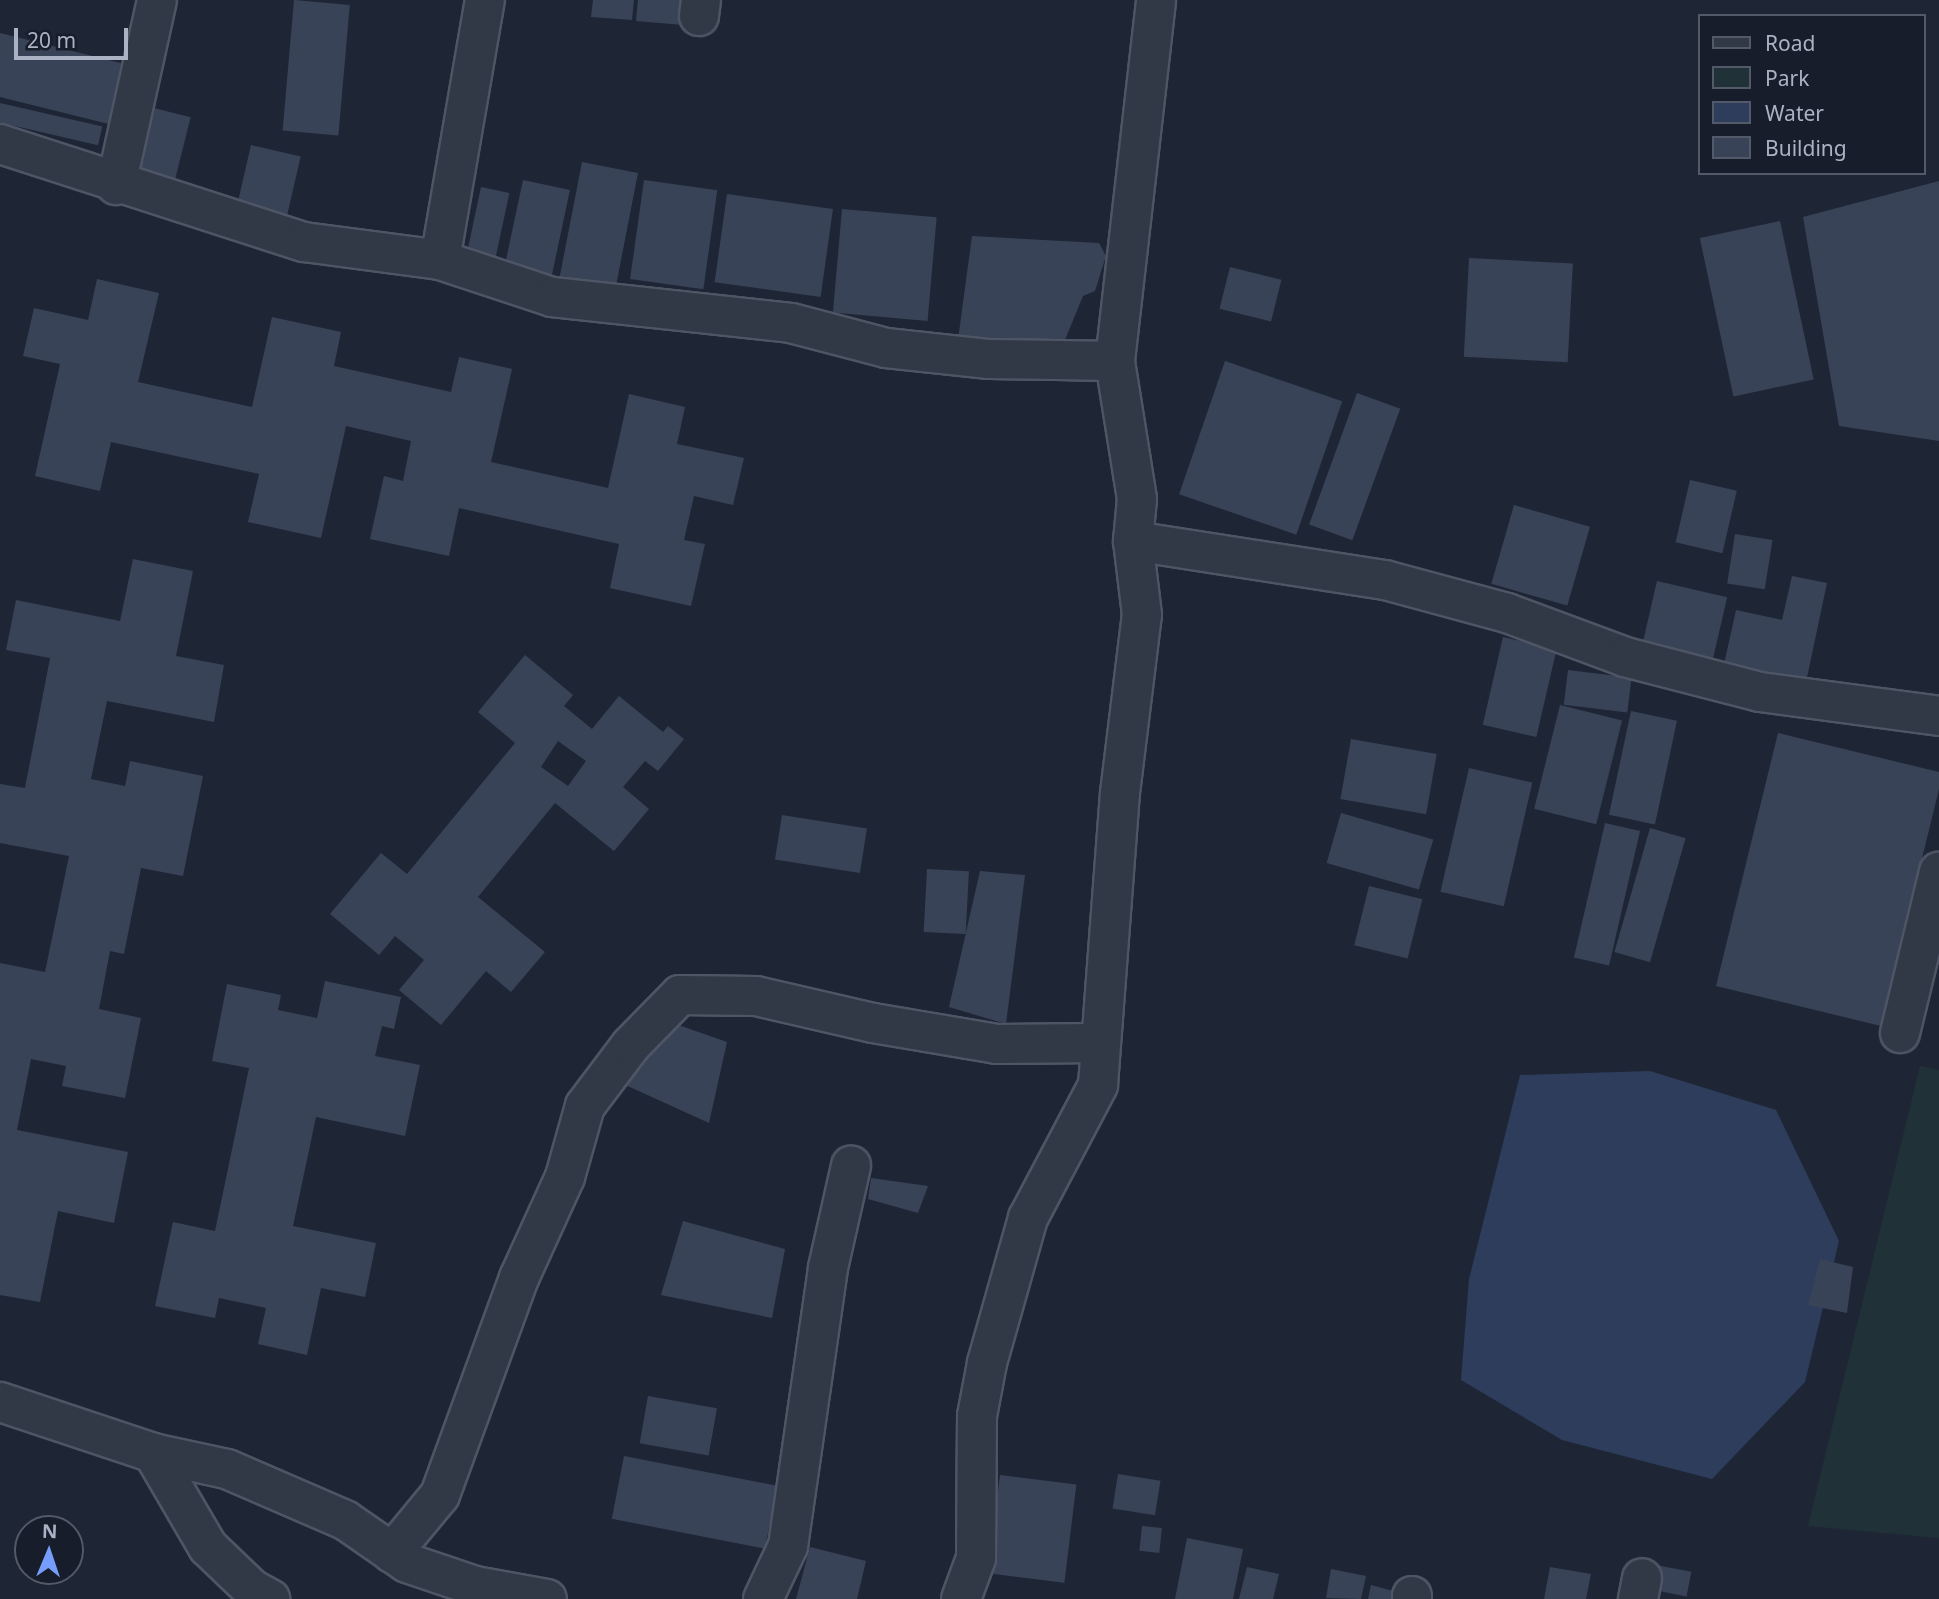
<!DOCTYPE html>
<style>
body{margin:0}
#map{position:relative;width:1939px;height:1599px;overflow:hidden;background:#1e2636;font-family:"Noto Sans",sans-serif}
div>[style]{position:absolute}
.green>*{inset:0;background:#203237}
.water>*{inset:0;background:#2e3d5c}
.building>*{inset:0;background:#394357;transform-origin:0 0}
.roads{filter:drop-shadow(2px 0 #4e5565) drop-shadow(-2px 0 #4e5565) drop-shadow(0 2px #4e5565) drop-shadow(0 -2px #4e5565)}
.minor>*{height:38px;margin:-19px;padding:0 19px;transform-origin:19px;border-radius:19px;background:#313846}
span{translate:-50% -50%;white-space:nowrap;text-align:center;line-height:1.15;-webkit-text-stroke:5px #171d2a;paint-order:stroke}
.legend{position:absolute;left:1698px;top:14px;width:228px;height:161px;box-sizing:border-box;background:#171d2a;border:2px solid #525968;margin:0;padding:9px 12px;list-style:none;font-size:21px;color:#aab2c4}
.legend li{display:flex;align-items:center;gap:14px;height:35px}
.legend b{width:35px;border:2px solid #525968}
.north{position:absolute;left:14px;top:1515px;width:70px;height:70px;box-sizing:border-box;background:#171d2a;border:2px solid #525968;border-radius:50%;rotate:2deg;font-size:19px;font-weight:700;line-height:28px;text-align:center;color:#aab2c4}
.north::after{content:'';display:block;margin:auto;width:24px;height:32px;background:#779dfc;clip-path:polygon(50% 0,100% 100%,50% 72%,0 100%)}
.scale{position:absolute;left:14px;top:28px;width:114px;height:32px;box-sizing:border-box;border:4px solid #aab2c4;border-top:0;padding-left:9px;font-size:21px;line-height:24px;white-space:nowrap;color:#aab2c4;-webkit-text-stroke:5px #171d2a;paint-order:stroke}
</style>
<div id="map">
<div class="green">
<i style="clip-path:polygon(1920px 1066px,1939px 1070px,1939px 1538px,1808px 1526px)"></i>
</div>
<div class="water">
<i style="clip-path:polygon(1650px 1071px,1776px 1110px,1839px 1241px,1805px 1382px,1712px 1479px,1562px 1440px,1461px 1380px,1469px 1279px,1520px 1075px)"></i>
</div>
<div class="building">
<i style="left:294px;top:0;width:56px;height:131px;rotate:5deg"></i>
<i style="clip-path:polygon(593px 0,634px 0,632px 20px,591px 17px)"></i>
<i style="clip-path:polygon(638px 0,686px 0,683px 25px,636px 21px)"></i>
<i style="left:0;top:33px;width:143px;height:62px;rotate:14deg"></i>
<i style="left:0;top:103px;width:105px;height:19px;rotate:13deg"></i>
<i style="left:146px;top:106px;width:46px;height:77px;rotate:14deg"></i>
<i style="left:251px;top:145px;width:51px;height:73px;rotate:13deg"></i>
<i style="left:582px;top:162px;width:57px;height:124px;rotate:11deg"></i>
<i style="left:523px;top:180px;width:48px;height:98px;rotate:12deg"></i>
<i style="left:644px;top:180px;width:74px;height:100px;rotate:8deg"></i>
<i style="clip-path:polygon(1939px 181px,1939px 441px,1839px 426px,1803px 217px)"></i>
<i style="left:481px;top:187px;width:29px;height:76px;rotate:12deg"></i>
<i style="left:727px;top:194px;width:107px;height:89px;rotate:8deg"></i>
<i style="left:842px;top:209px;width:95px;height:104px;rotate:5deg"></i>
<i style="left:1780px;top:221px;width:162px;height:82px;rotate:78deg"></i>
<i style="clip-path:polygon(972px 236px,1099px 243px,1106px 256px,1095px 291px,1083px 296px,1060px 352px,958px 340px)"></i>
<i style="left:1469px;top:258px;width:104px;height:99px;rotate:3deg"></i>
<i style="left:1230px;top:267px;width:53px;height:43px;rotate:14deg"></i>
<i style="clip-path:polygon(97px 279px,159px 293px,138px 382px,252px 407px,272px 317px,341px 332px,334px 366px,451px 392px,459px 357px,512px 369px,491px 462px,608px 488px,629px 394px,685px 407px,677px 444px,744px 458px,733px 505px,694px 496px,684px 540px,705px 544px,691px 606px,610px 588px,619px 544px,459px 508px,449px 556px,370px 539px,384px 476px,403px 481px,411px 441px,346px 426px,321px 538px,248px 522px,259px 474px,111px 442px,100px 491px,35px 476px,60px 364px,23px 356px,34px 308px,88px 320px)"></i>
<i style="left:1225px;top:361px;width:124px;height:141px;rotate:19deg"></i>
<i style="left:1357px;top:393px;width:46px;height:140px;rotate:20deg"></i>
<i style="left:1690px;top:480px;width:48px;height:64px;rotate:13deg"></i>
<i style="left:1514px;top:505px;width:79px;height:82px;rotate:16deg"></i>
<i style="left:1735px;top:534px;width:38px;height:50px;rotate:9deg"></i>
<i style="clip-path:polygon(133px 559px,193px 571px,176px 656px,224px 665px,214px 722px,107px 701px,91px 779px,125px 786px,130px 761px,203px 776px,183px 876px,141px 868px,124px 954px,110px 951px,99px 1009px,141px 1018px,125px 1098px,62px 1086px,66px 1066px,31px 1059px,17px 1130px,128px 1152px,114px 1223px,58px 1211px,40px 1302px,0 1295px,0 963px,45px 972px,69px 856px,0 843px,0 784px,25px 788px,50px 658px,6px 650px,16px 600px,120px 621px)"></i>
<i style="clip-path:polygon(1792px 576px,1827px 583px,1805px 687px,1723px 669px,1736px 610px,1782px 620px)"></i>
<i style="left:1657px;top:581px;width:72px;height:69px;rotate:13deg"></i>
<i style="left:1503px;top:637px;width:55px;height:90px;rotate:13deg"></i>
<i style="clip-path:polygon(evenodd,525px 655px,573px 695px,564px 706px,592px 729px,619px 696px,663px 732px,668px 726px,684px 739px,658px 771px,645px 761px,623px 787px,649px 809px,614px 851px,555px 803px,478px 897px,545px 952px,511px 992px,486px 971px,441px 1025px,399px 990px,424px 960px,395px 936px,379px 955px,330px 914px,381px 853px,407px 874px,515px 743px,478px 712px,525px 655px,558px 741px,586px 761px,568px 786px,541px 767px,558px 741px)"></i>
<i style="left:1568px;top:670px;width:64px;height:35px;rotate:7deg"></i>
<i style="left:1560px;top:705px;width:64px;height:107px;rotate:14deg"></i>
<i style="left:1631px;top:711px;width:47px;height:106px;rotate:12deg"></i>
<i style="clip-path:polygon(1778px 733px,1939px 772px,1939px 789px,1881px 1026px,1716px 986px)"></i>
<i style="left:1351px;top:739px;width:87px;height:61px;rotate:10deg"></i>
<i style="left:1469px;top:768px;width:65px;height:127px;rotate:13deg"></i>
<i style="left:1341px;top:813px;width:96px;height:52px;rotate:16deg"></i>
<i style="left:782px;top:815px;width:86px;height:45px;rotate:9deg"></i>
<i style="left:1605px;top:823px;width:36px;height:138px;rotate:13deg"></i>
<i style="left:1650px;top:828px;width:37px;height:129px;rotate:16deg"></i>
<i style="left:927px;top:869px;width:42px;height:63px;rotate:3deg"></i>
<i style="clip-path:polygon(980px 871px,1025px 875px,1006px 1024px,949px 1007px)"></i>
<i style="left:1369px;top:886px;width:55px;height:61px;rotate:14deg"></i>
<i style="clip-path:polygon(325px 981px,401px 997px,394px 1029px,382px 1026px,375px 1056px,420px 1065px,405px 1136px,316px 1117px,293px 1226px,376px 1243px,365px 1297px,321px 1288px,307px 1355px,258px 1344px,266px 1308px,219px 1298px,215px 1318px,155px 1306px,173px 1222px,215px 1231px,249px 1068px,212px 1061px,227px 984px,281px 995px,278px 1010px,317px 1018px)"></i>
<i style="clip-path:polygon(670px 1022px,727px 1042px,709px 1123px,621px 1083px)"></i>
<i style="clip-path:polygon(871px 1178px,928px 1186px,918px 1213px,868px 1199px)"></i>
<i style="clip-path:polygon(683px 1221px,785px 1249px,772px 1318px,661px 1295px)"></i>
<i style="clip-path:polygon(1820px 1259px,1853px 1267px,1847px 1313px,1808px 1305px)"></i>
<i style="left:648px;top:1396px;width:70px;height:48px;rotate:10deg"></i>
<i style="left:624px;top:1456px;width:156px;height:64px;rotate:11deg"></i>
<i style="left:1118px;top:1474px;width:43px;height:35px;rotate:9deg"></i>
<i style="left:1000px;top:1475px;width:77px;height:99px;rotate:7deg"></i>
<i style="left:1142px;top:1526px;width:20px;height:25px;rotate:6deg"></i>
<i style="clip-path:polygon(1187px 1538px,1243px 1549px,1233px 1599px,1175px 1599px)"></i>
<i style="clip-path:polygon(810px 1547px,866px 1561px,857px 1599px,796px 1599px)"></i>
<i style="left:1656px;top:1565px;width:36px;height:25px;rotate:11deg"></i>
<i style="clip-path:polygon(1247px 1567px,1279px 1574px,1273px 1599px,1239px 1599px)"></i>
<i style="clip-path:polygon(1550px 1567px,1591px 1574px,1586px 1599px,1544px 1599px)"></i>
<i style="clip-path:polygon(1331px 1569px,1366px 1576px,1361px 1599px,1326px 1598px)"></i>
<i style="clip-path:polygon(1371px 1585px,1412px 1596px,1411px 1599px,1368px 1599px)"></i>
</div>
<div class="roads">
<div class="minor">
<i style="left:699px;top:16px;width:16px;rotate:-83deg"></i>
<i style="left:0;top:144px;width:319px;rotate:17.9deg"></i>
<i style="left:304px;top:242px;width:137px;rotate:7.5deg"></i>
<i style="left:440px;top:260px;width:118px;rotate:18.3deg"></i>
<i style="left:552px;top:297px;width:240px;rotate:6.2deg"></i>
<i style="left:791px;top:323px;width:98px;rotate:14.7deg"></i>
<i style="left:886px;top:348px;width:104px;rotate:6.1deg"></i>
<i style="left:989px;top:359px;width:126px;rotate:0.9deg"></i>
<i style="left:1115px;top:361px;width:363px;rotate:-83.5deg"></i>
<i style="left:116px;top:185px;width:189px;rotate:-77.5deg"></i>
<i style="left:440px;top:260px;width:264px;rotate:-80.2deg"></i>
<i style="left:1133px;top:541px;width:255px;rotate:8.8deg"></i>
<i style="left:1385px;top:580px;width:126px;rotate:15.1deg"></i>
<i style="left:1507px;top:613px;width:126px;rotate:20.4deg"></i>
<i style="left:1625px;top:657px;width:139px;rotate:14.5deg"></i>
<i style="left:1760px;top:692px;width:181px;rotate:7.6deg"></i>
<i style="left:1900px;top:1033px;width:166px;rotate:-76.4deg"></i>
<i style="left:0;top:1402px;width:161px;rotate:18.4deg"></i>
<i style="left:153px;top:1453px;width:109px;rotate:59.7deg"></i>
<i style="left:208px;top:1547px;width:61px;rotate:43.7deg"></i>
<i style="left:252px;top:1589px;width:21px;rotate:29deg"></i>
<i style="left:153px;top:1453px;width:76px;rotate:12.2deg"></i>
<i style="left:227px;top:1469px;width:129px;rotate:23.4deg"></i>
<i style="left:345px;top:1520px;width:75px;rotate:34.7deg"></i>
<i style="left:407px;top:1563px;width:72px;rotate:18.7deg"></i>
<i style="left:475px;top:1586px;width:73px;rotate:10.2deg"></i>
<i style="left:392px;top:1553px;width:75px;rotate:-50.4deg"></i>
<i style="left:440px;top:1495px;width:231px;rotate:-70deg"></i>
<i style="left:519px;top:1278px;width:111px;rotate:-65.5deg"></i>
<i style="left:565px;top:1177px;width:74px;rotate:-74.3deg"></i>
<i style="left:585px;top:1106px;width:76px;rotate:-53deg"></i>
<i style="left:631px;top:1045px;width:70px;rotate:-45.6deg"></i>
<i style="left:680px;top:995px;width:76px;rotate:0.8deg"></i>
<i style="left:756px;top:996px;width:120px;rotate:13deg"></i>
<i style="left:873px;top:1023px;width:126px;rotate:9.6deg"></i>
<i style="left:997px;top:1044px;width:102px;rotate:-0.6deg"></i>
<i style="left:763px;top:1599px;width:59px;rotate:-64.7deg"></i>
<i style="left:788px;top:1546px;width:281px;rotate:-81.8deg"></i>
<i style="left:828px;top:1268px;width:105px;rotate:-77.3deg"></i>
<i style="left:961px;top:1599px;width:44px;rotate:-69.9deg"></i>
<i style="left:976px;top:1558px;width:142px;rotate:-89.6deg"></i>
<i style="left:977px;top:1416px;width:54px;rotate:-79.3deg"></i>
<i style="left:987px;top:1363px;width:151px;rotate:-74.2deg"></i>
<i style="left:1028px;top:1218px;width:150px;rotate:-62.2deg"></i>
<i style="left:1098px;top:1085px;width:293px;rotate:-85.7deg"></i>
<i style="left:1120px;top:793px;width:179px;rotate:-83deg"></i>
<i style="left:1142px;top:615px;width:75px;rotate:-96.9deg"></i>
<i style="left:1133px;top:541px;width:42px;rotate:-84.6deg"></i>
<i style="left:1137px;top:499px;width:140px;rotate:-99.1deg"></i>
<i style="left:1412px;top:1599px;width:3px;rotate:-90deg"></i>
<i style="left:1638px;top:1599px;width:21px;rotate:-79deg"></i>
</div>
</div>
<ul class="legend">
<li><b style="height:9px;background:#313846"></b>Road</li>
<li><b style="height:19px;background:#203237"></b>Park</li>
<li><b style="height:19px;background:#2e3d5c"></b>Water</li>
<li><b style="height:19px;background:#394357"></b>Building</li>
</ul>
<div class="north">N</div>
<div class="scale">20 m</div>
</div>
